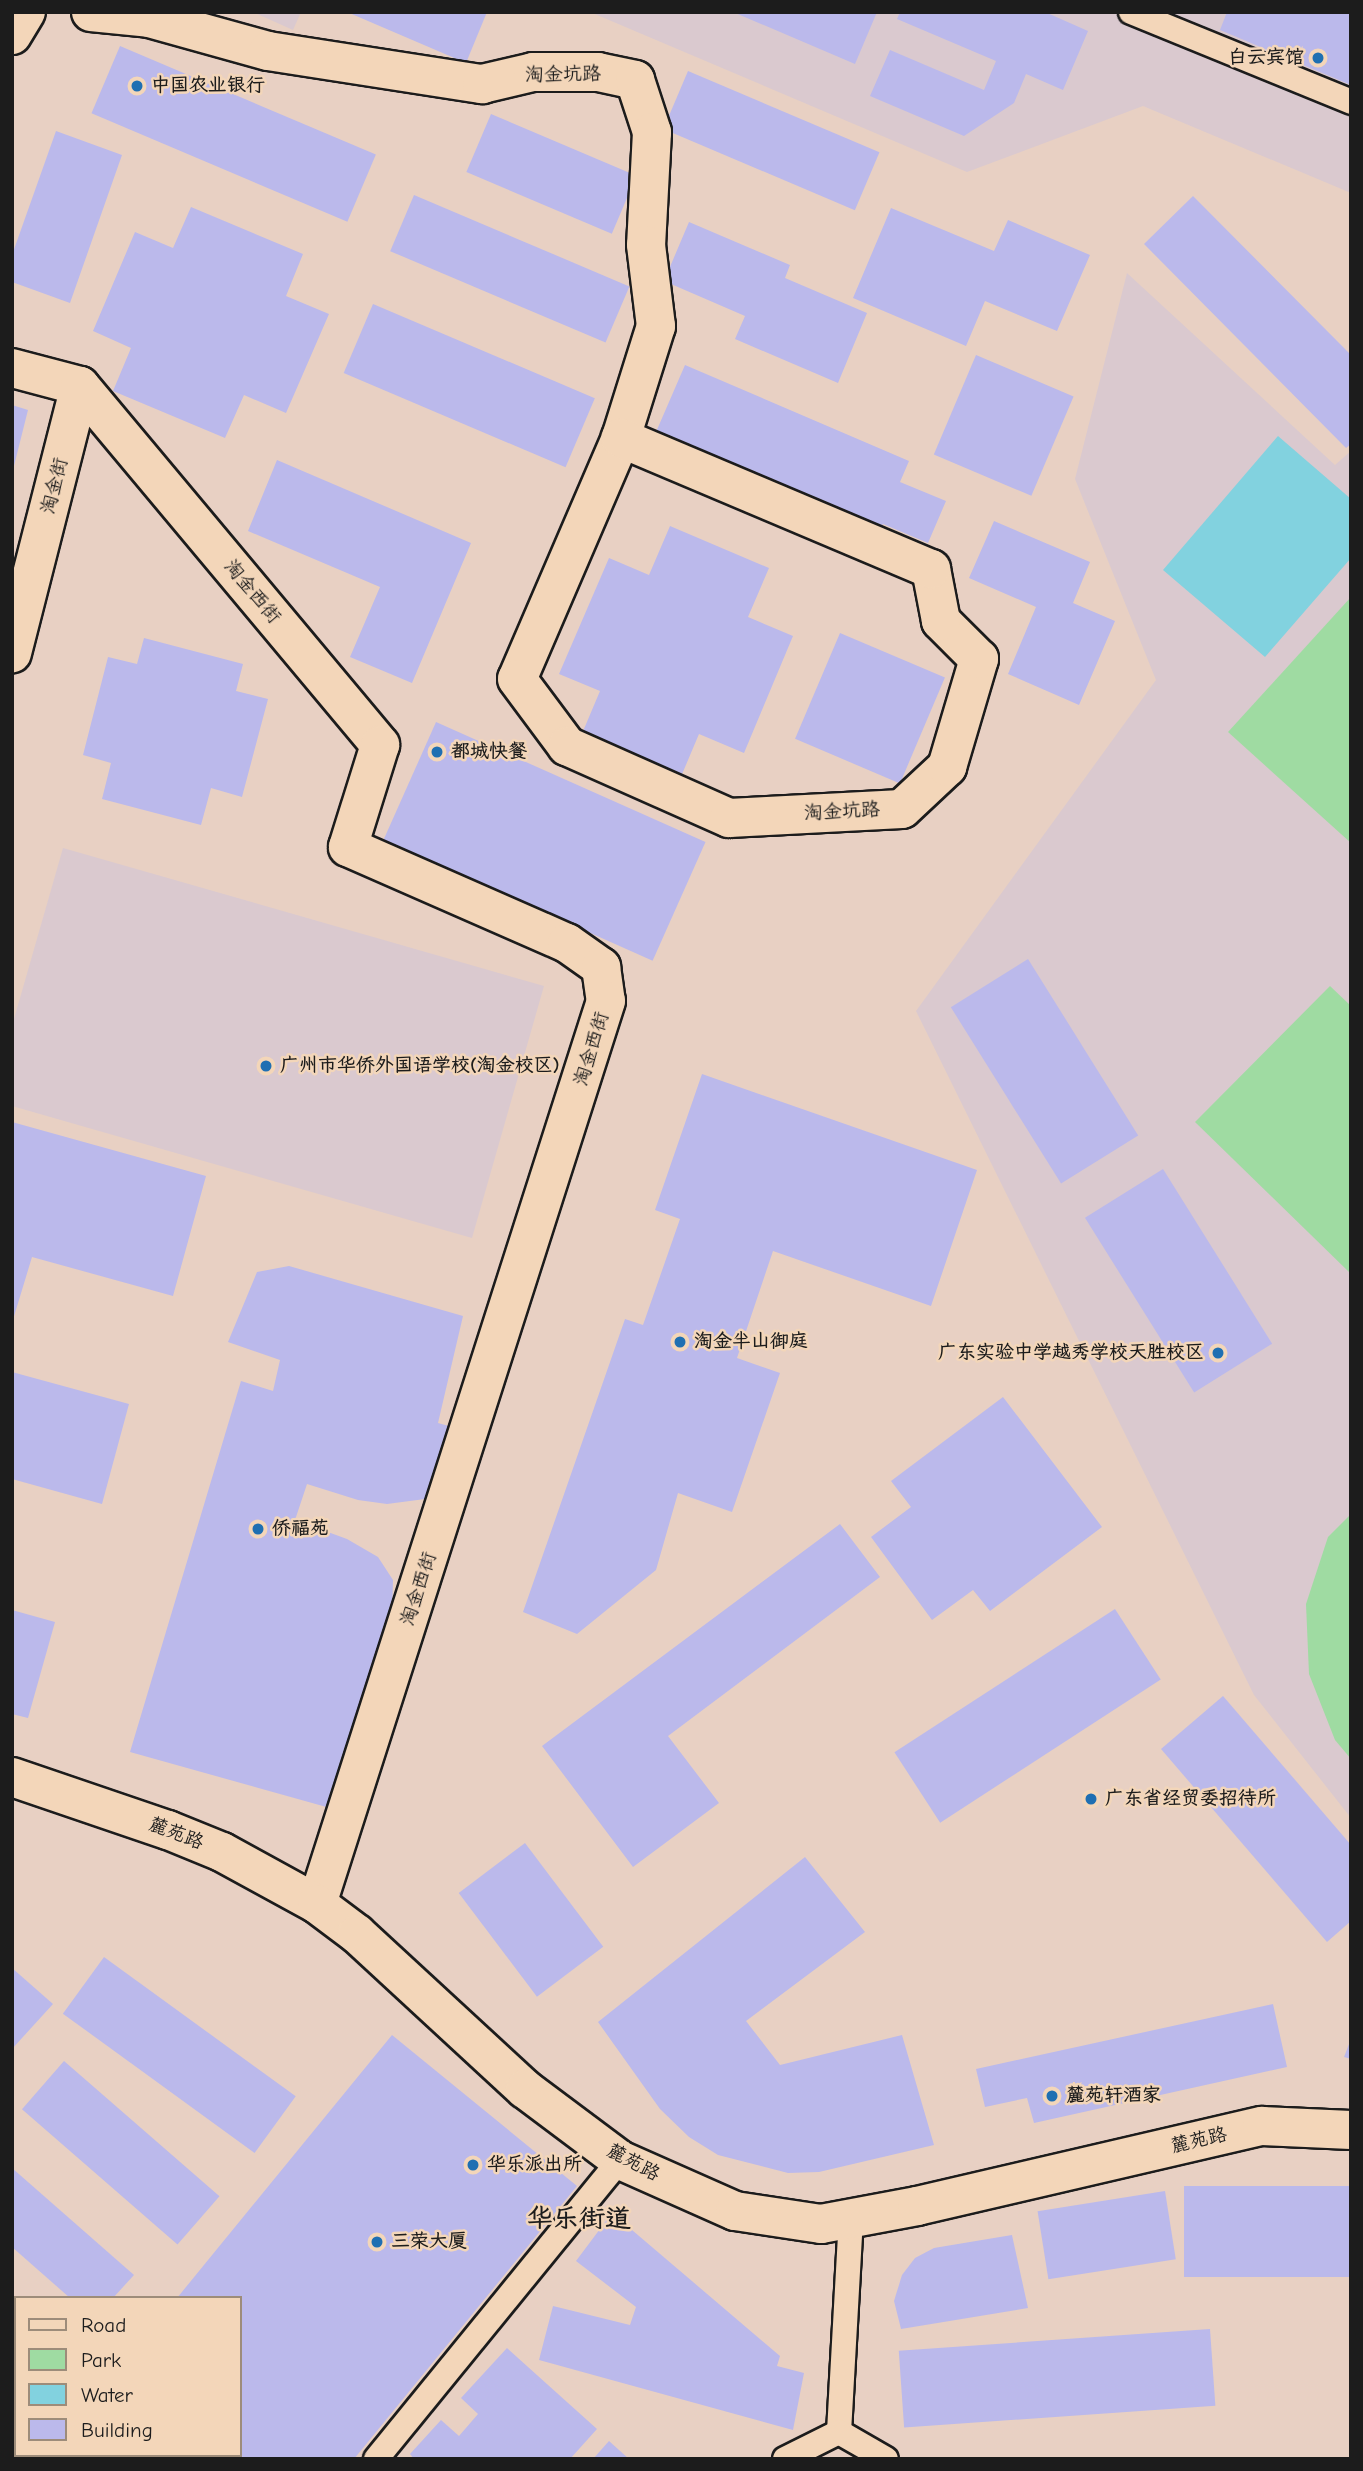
<!DOCTYPE html>
<meta charset="utf-8">
<style>
body{margin:0}
#map{position:relative;width:1363px;height:2471px;overflow:hidden;background:#e8d0c3;font-family:"Comic Neue","LXGW WenKai TC",sans-serif}
div>[style]{position:absolute}
.built>*{inset:0;background:#dac9cf}
.green>*{inset:0;background:#9fdba2}
.water>*{inset:0;background:#82d2df}
.building>*{inset:0;background:#bbb9eb;transform-origin:0 0}
.roads{filter:drop-shadow(2px 0 #1c1c1c) drop-shadow(-2px 0 #1c1c1c) drop-shadow(0 2px #1c1c1c) drop-shadow(0 -2px #1c1c1c)}
.service>*{height:24px;margin:-12px;padding:0 12px;transform-origin:12px;border-radius:12px;background:#f3d6b9}
.minor>*{height:38px;margin:-19px;padding:0 19px;transform-origin:19px;border-radius:19px;background:#f3d6b9}
.tertiary>*{height:38px;margin:-19px;padding:0 19px;transform-origin:19px;border-radius:19px;background:#f3d6b9}
.dots>*{width:19px;height:19px;translate:-50% -50%;box-sizing:border-box;border:4px solid #f3d6b9;border-radius:50%}
span{translate:-50% -50%;white-space:nowrap;text-align:center;line-height:1.15;-webkit-text-stroke:5px #f3d6b9;paint-order:stroke}
.poi-label{font-size:19px;color:#1c1c1c;font-weight:700}
.right{translate:-100% -50%;text-align:right}
.left{translate:0 -50%;text-align:left}
.street-label{font-size:19px;color:#1c1c1c}
.district-label{font-size:26px;color:#1c1c1c;font-weight:700}
.frame{position:absolute;inset:0;border:14px solid #1c1c1c;pointer-events:none}
.legend{position:absolute;left:14px;top:2296px;width:228px;height:161px;box-sizing:border-box;background:#f3d6b9;border:2px solid #9d8c7a;margin:0;padding:9px 12px;list-style:none;font-size:21px;color:#1c1c1c}
.legend li{display:flex;align-items:center;gap:14px;height:35px}
.legend b{width:35px;border:2px solid #9d8c7a}
</style>
<div id="map">
<div class="built">
<i style="clip-path:polygon(253px 12px,301px 12px,293px 30px)"></i>
<i style="clip-path:polygon(590px 12px,1351px 12px,1351px 193px,1143px 106px,967px 172px)"></i>
<i style="clip-path:polygon(1127px 273px,1335px 465px,1351px 451px,1351px 1818px,1254px 1695px,916px 1011px,1156px 680px,1075px 479px)"></i>
<i style="clip-path:polygon(63px 848px,544px 986px,472px 1238px,12px 1106px,12px 1026px)"></i>
</div>
<div class="green">
<i style="clip-path:polygon(1351px 597px,1351px 843px,1228px 732px)"></i>
<i style="clip-path:polygon(1330px 986px,1351px 1006px,1349px 1272px,1195px 1122px)"></i>
<i style="clip-path:polygon(1351px 1514px,1351px 1759px,1335px 1740px,1309px 1674px,1306px 1604px,1328px 1537px)"></i>
</div>
<div class="water">
<i style="clip-path:polygon(1278px 436px,1351px 499px,1351px 558px,1265px 657px,1163px 570px)"></i>
</div>
<div class="building">
<i style="clip-path:polygon(347px 12px,487px 12px,466px 63px)"></i>
<i style="clip-path:polygon(733px 12px,877px 12px,855px 64px)"></i>
<i style="clip-path:polygon(900px 12px,1045px 12px,1088px 31px,1063px 90px,1026px 74px,1014px 103px,964px 136px,870px 96px,890px 50px,984px 90px,996px 61px,897px 19px)"></i>
<i style="clip-path:polygon(1227px 12px,1351px 12px,1351px 85px,1220px 30px)"></i>
<i style="left:120px;top:46px;width:278px;height:73px;rotate:23deg"></i>
<i style="left:688px;top:71px;width:208px;height:63px;rotate:23deg"></i>
<i style="left:491px;top:114px;width:158px;height:63px;rotate:23deg"></i>
<i style="clip-path:polygon(56px 131px,122px 155px,70px 303px,12px 282px,12px 255px)"></i>
<i style="left:414px;top:195px;width:234px;height:61px;rotate:23deg"></i>
<i style="clip-path:polygon(1193px 196px,1351px 355px,1351px 444px,1346px 448px,1144px 244px)"></i>
<i style="clip-path:polygon(191px 207px,303px 254px,286px 296px,329px 314px,286px 413px,244px 395px,225px 438px,113px 391px,131px 348px,93px 331px,135px 232px,173px 248px)"></i>
<i style="clip-path:polygon(891px 208px,994px 251px,1008px 220px,1090px 255px,1057px 331px,985px 301px,966px 346px,853px 298px)"></i>
<i style="clip-path:polygon(689px 222px,790px 265px,785px 278px,867px 313px,838px 383px,735px 339px,745px 316px,664px 281px)"></i>
<i style="left:373px;top:304px;width:241px;height:75px;rotate:23deg"></i>
<i style="left:976px;top:355px;width:106px;height:108px;rotate:23deg"></i>
<i style="clip-path:polygon(685px 365px,909px 461px,900px 482px,946px 501px,928px 543px,883px 524px,881px 527px,656px 432px)"></i>
<i style="clip-path:polygon(12px 405px,28px 410px,13px 470px,12px 470px)"></i>
<i style="clip-path:polygon(277px 460px,471px 543px,412px 683px,350px 657px,380px 587px,248px 531px)"></i>
<i style="clip-path:polygon(994px 521px,1090px 562px,1073px 603px,1115px 621px,1079px 705px,1008px 674px,1036px 607px,969px 578px)"></i>
<i style="clip-path:polygon(670px 526px,769px 568px,748px 617px,793px 636px,744px 753px,699px 734px,680px 779px,581px 736px,600px 691px,559px 674px,609px 558px,649px 575px)"></i>
<i style="left:840px;top:633px;width:114px;height:115px;rotate:23deg"></i>
<i style="clip-path:polygon(144px 638px,243px 664px,236px 691px,268px 699px,242px 797px,211px 788px,201px 825px,102px 799px,111px 763px,83px 755px,108px 657px,137px 664px)"></i>
<i style="left:436px;top:722px;width:295px;height:130px;rotate:24deg"></i>
<i style="left:1028px;top:959px;width:208px;height:91px;rotate:58deg"></i>
<i style="clip-path:polygon(702px 1074px,977px 1170px,931px 1306px,773px 1251px,737px 1358px,780px 1373px,732px 1512px,678px 1493px,656px 1570px,577px 1634px,523px 1612px,625px 1319px,643px 1325px,680px 1219px,655px 1210px)"></i>
<i style="clip-path:polygon(12px 1122px,206px 1176px,173px 1296px,32px 1257px,12px 1323px)"></i>
<i style="left:1163px;top:1169px;width:206px;height:92px;rotate:58deg"></i>
<i style="clip-path:polygon(289px 1266px,463px 1316px,438px 1423px,456px 1428px,434px 1487px,425px 1499px,387px 1504px,358px 1500px,307px 1484px,295px 1520px,347px 1539px,378px 1557px,393px 1580px,392px 1615px,330px 1808px,130px 1752px,241px 1381px,273px 1391px,280px 1360px,228px 1342px,257px 1272px)"></i>
<i style="clip-path:polygon(12px 1372px,129px 1404px,102px 1504px,12px 1479px)"></i>
<i style="clip-path:polygon(1003px 1397px,1102px 1527px,990px 1611px,973px 1590px,932px 1620px,871px 1537px,911px 1507px,891px 1481px)"></i>
<i style="clip-path:polygon(840px 1524px,880px 1577px,668px 1736px,719px 1803px,633px 1867px,542px 1746px)"></i>
<i style="left:1115px;top:1609px;width:84px;height:263px;rotate:57deg"></i>
<i style="clip-path:polygon(12px 1610px,55px 1622px,28px 1718px,12px 1714px)"></i>
<i style="clip-path:polygon(1223px 1696px,1351px 1845px,1351px 1921px,1327px 1942px,1161px 1749px)"></i>
<i style="left:525px;top:1843px;width:130px;height:83px;rotate:53deg"></i>
<i style="clip-path:polygon(805px 1857px,865px 1932px,746px 2021px,780px 2065px,902px 2035px,934px 2145px,819px 2172px,788px 2173px,718px 2155px,689px 2137px,660px 2109px,598px 2022px)"></i>
<i style="left:104px;top:1957px;width:237px;height:70px;rotate:36deg"></i>
<i style="clip-path:polygon(12px 1968px,53px 2004px,12px 2049px)"></i>
<i style="clip-path:polygon(1273px 2004px,1287px 2067px,1034px 2123px,1027px 2098px,985px 2107px,976px 2069px)"></i>
<i style="clip-path:polygon(392px 2035px,577px 2186px,354px 2459px,234px 2459px,230px 2455px,240px 2455px,240px 2298px,177px 2298px)"></i>
<i style="clip-path:polygon(1351px 2039px,1351px 2059px,1344px 2057px)"></i>
<i style="left:64px;top:2061px;width:206px;height:64px;rotate:41deg"></i>
<i style="clip-path:polygon(12px 2168px,134px 2275px,113px 2298px,70px 2298px,12px 2247px)"></i>
<i style="left:1351px;top:2186px;width:91px;height:167px;rotate:90deg"></i>
<i style="left:1165px;top:2191px;width:69px;height:129px;rotate:81deg"></i>
<i style="clip-path:polygon(612px 2213px,780px 2356px,777px 2366px,804px 2373px,793px 2430px,539px 2360px,553px 2306px,630px 2325px,636px 2307px,576px 2261px)"></i>
<i style="clip-path:polygon(1012px 2235px,1028px 2308px,901px 2329px,894px 2301px,902px 2275px,915px 2258px,934px 2248px)"></i>
<i style="left:1210px;top:2329px;width:77px;height:312px;rotate:86deg"></i>
<i style="clip-path:polygon(507px 2348px,597px 2429px,570px 2459px,414px 2459px,410px 2454px,441px 2420px,459px 2436px,478px 2414px,461px 2398px)"></i>
<i style="clip-path:polygon(609px 2441px,629px 2459px,593px 2459px)"></i>
</div>
<div class="roads">
<div class="service">
<i style="left:1131px;top:12px;width:238px;rotate:22.2deg"></i>
<i style="left:839px;top:2432px;width:213px;rotate:-86.8deg"></i>
<i style="left:839px;top:2432px;width:54px;rotate:29.9deg"></i>
<i style="left:376px;top:2459px;width:386px;rotate:-50.8deg"></i>
<i style="left:785px;top:2459px;width:60px;rotate:-26.6deg"></i>
</div>
<div class="minor">
<i style="left:91px;top:12px;width:58px;rotate:5.9deg"></i>
<i style="left:149px;top:18px;width:123px;rotate:15.5deg"></i>
<i style="left:268px;top:51px;width:217px;rotate:8.8deg"></i>
<i style="left:482px;top:84px;width:52px;rotate:-13.2deg"></i>
<i style="left:533px;top:72px;width:65px"></i>
<i style="left:598px;top:72px;width:38px;rotate:12deg"></i>
<i style="left:635px;top:80px;width:55px;rotate:71.9deg"></i>
<i style="left:652px;top:132px;width:113px;rotate:93deg"></i>
<i style="left:646px;top:245px;width:82px;rotate:83deg"></i>
<i style="left:656px;top:326px;width:117px;rotate:107.4deg"></i>
<i style="left:621px;top:438px;width:262px;rotate:113.3deg"></i>
<i style="left:517px;top:679px;width:84px;rotate:53.3deg"></i>
<i style="left:567px;top:746px;width:177px;rotate:24deg"></i>
<i style="left:729px;top:818px;width:173px;rotate:-3deg"></i>
<i style="left:902px;top:809px;width:62px;rotate:-43deg"></i>
<i style="left:947px;top:767px;width:113px;rotate:-73.5deg"></i>
<i style="left:979px;top:659px;width:54px;rotate:-135deg"></i>
<i style="left:941px;top:621px;width:53px;rotate:-100.9deg"></i>
<i style="left:931px;top:569px;width:337px;rotate:-157.1deg"></i>
<i style="left:12px;top:368px;width:70px;rotate:14.8deg"></i>
<i style="left:80px;top:386px;width:276px;rotate:104.3deg"></i>
<i style="left:80px;top:386px;width:468px;rotate:50.1deg"></i>
<i style="left:380px;top:745px;width:107px;rotate:107.4deg"></i>
<i style="left:348px;top:847px;width:239px;rotate:23.7deg"></i>
<i style="left:567px;top:943px;width:42px;rotate:35.2deg"></i>
<i style="left:601px;top:967px;width:34px;rotate:82deg"></i>
<i style="left:606px;top:1001px;width:948px;rotate:107.75deg"></i>
<i style="left:12px;top:1777px;width:165px;rotate:18.8deg"></i>
<i style="left:168px;top:1830px;width:58px;rotate:22.2deg"></i>
<i style="left:222px;top:1852px;width:108px;rotate:28.7deg"></i>
<i style="left:317px;top:1904px;width:50px;rotate:36.9deg"></i>
<i style="left:357px;top:1934px;width:229px;rotate:42.7deg"></i>
<i style="left:525px;top:2089px;width:119px;rotate:36.8deg"></i>
<i style="left:620px;top:2160px;width:126px;rotate:23.9deg"></i>
<i style="left:735px;top:2211px;width:87px;rotate:8.6deg"></i>
<i style="left:821px;top:2224px;width:98px;rotate:-10.6deg"></i>
<i style="left:917px;top:2206px;width:354px;rotate:-13.1deg"></i>
<i style="left:1262px;top:2126px;width:89px;rotate:2.6deg"></i>
</div>
<div class="tertiary">
<i style="left:12px;top:35px;width:27px;rotate:-59deg"></i>
</div>
</div>
<div class="dots">
<i style="left:1318px;top:58px;background:#1f6fb2"></i>
<i style="left:137px;top:86px;background:#1f6fb2"></i>
<i style="left:437px;top:752px;background:#1f6fb2"></i>
<i style="left:266px;top:1066px;background:#1f6fb2"></i>
<i style="left:680px;top:1342px;background:#1f6fb2"></i>
<i style="left:1218px;top:1353px;background:#1f6fb2"></i>
<i style="left:258px;top:1529px;background:#1f6fb2"></i>
<i style="left:1091px;top:1799px;background:#1f6fb2"></i>
<i style="left:1052px;top:2096px;background:#1f6fb2"></i>
<i style="left:473px;top:2165px;background:#1f6fb2"></i>
<i style="left:377px;top:2242px;background:#1f6fb2"></i>
</div>
<div class="poi-label">
<span class="right" style="left:1304px;top:58px">白云宾馆</span>
<span class="left" style="left:151px;top:86px">中国农业银行</span>
<span class="left" style="left:451px;top:752px">都城快餐</span>
<span class="left" style="left:280px;top:1066px">广州市华侨外国语学校(淘金校区)</span>
<span class="left" style="left:694px;top:1342px">淘金半山御庭</span>
<span class="right" style="left:1204px;top:1353px">广东实验中学越秀学校天胜校区</span>
<span class="left" style="left:272px;top:1529px">侨福苑</span>
<span class="left" style="left:1105px;top:1799px">广东省经贸委招待所</span>
<span class="left" style="left:1066px;top:2096px">麓苑轩酒家</span>
<span class="left" style="left:487px;top:2165px">华乐派出所</span>
<span class="left" style="left:391px;top:2242px">三荣大厦</span>
</div>
<div class="street-label">
<span style="left:563px;top:75px;rotate:-1deg">淘金坑路</span>
<span style="left:55px;top:486px;rotate:-76deg">淘金街</span>
<span style="left:252px;top:592px;rotate:50deg">淘金西街</span>
<span style="left:842px;top:812px;rotate:-3deg">淘金坑路</span>
<span style="left:592px;top:1049px;rotate:-73deg">淘金西街</span>
<span style="left:419px;top:1589px;rotate:-72deg">淘金西街</span>
<span style="left:176px;top:1834px;rotate:21deg">麓苑路</span>
<span style="left:1199px;top:2141px;rotate:-13deg">麓苑路</span>
<span style="left:633px;top:2163px;rotate:28deg">麓苑路</span>
</div>
<div class="district-label">
<span style="left:579px;top:2220px">华乐街道</span>
</div>
<div class="frame"></div>
<ul class="legend">
<li><b style="height:9px;background:#f3d6b9"></b>Road</li>
<li><b style="height:19px;background:#9fdba2"></b>Park</li>
<li><b style="height:19px;background:#82d2df"></b>Water</li>
<li><b style="height:19px;background:#bbb9eb"></b>Building</li>
</ul>
</div>
